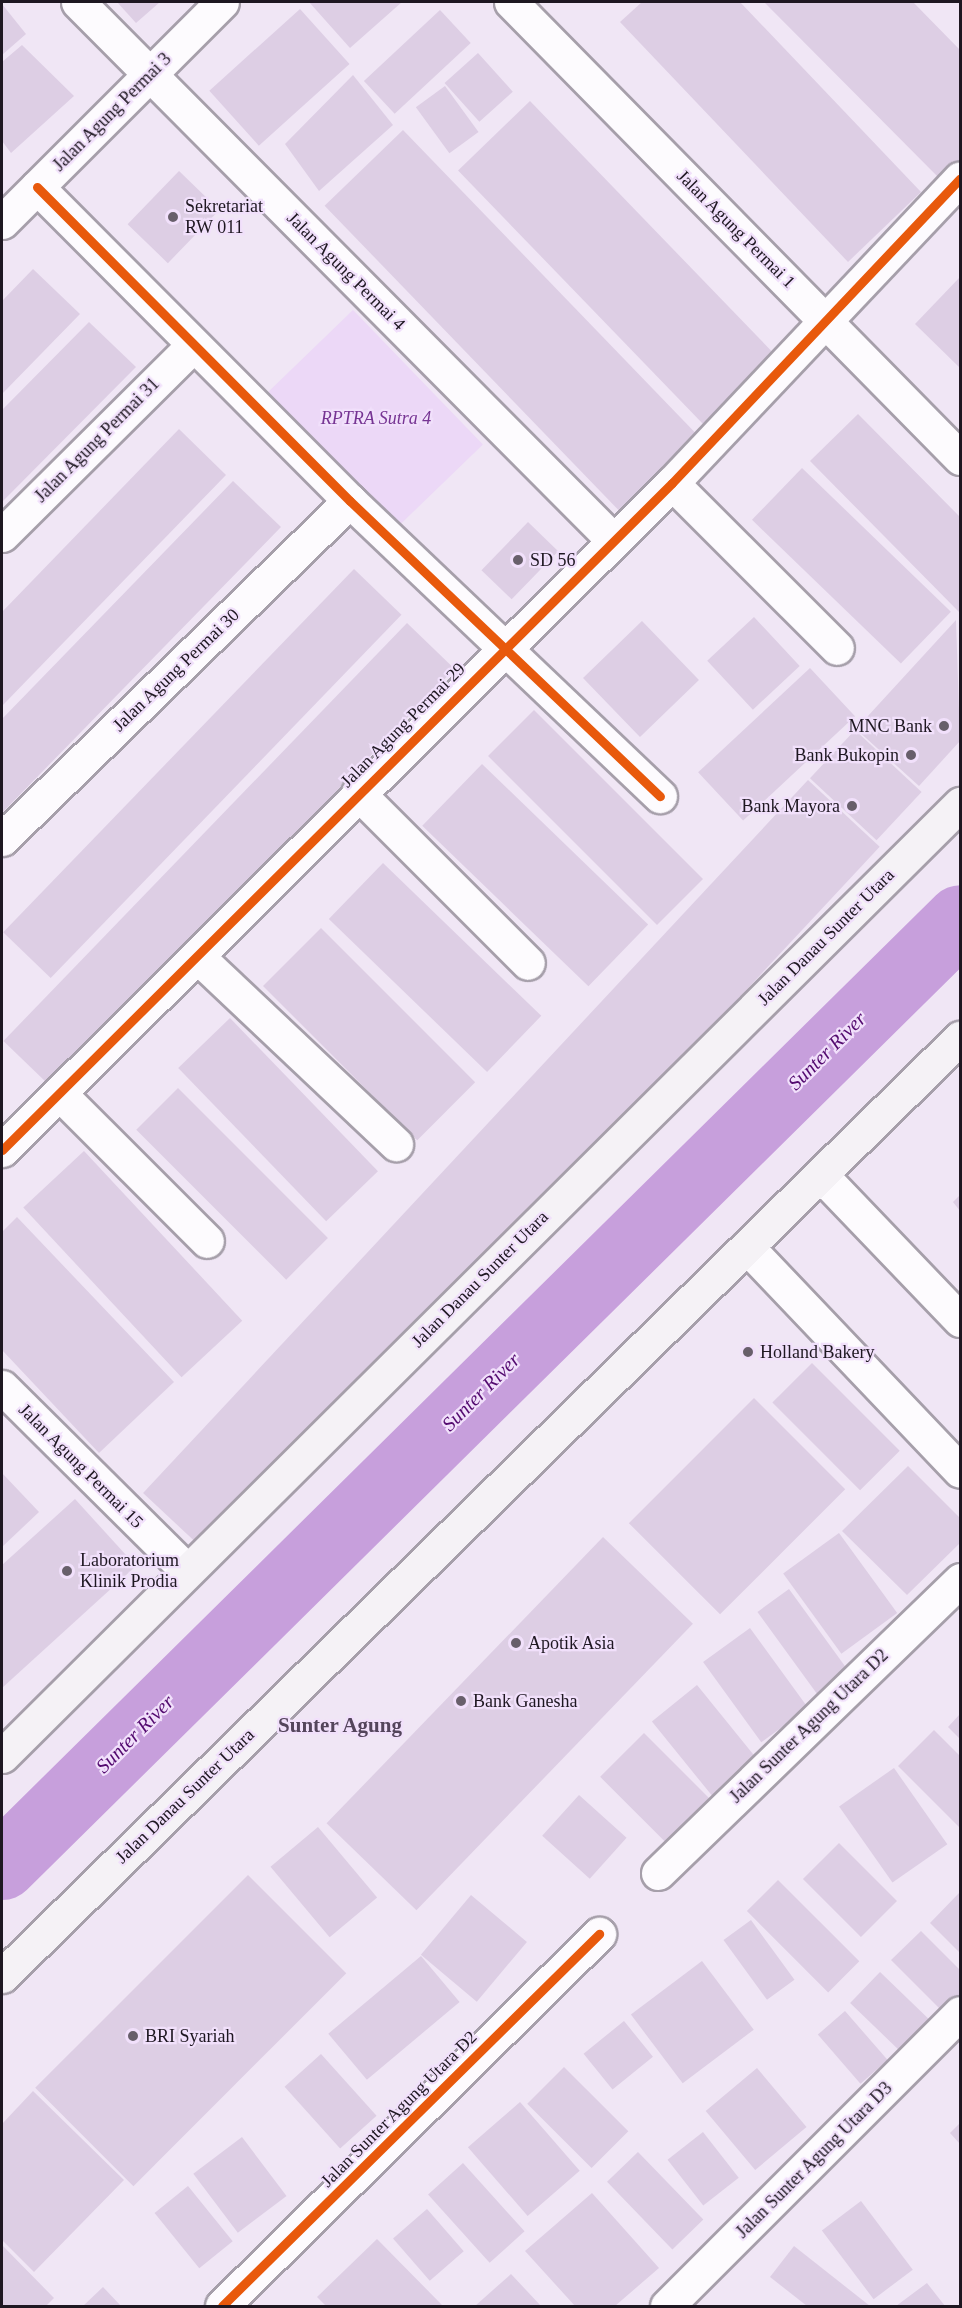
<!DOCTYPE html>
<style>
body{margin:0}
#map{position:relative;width:962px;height:2308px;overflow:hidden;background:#f0e6f5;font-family:Georgia,serif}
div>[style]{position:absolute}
.green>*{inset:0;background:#ecd8f7;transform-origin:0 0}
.river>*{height:69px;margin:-34.5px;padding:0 34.5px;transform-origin:34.5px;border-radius:34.5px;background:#c79fdc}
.building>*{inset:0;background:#ddcee4;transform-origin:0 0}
.roads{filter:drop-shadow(2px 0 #a69faa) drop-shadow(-2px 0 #a69faa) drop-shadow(0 2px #a69faa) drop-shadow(0 -2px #a69faa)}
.street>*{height:33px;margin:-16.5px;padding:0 16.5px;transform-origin:16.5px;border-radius:16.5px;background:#fdfbfe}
.secondary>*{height:33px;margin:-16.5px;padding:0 16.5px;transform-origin:16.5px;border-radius:16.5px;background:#f5f2f6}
.cycleway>*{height:9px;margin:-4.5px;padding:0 4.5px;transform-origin:4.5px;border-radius:4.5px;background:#e8590c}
.dots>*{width:16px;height:16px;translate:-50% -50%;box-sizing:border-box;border:3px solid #f1e0fb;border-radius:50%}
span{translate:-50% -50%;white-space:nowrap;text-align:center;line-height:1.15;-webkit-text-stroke:4.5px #f1e0fb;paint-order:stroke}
.street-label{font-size:18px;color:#1e1721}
.poi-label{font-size:18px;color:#1e1721}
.left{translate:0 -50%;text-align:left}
.right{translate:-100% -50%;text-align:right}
.park-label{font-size:18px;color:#763493;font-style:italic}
.water-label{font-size:20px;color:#530a6f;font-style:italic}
.quarter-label{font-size:21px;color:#54455c;font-weight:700}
.frame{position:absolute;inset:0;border:3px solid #1e1721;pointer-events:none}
</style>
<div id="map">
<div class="green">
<i style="left:353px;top:310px;width:187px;height:119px;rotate:46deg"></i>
</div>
<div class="river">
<i style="left:2px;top:1865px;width:1346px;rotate:-44.64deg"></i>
</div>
<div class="building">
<i style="clip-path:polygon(117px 2px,160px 2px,136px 23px)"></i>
<i style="clip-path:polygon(309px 2px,402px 2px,350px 48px)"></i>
<i style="clip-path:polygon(642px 2px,740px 2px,921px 192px,848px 262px,620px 22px)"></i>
<i style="clip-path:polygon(764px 2px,913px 2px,960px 50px,960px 167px,944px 183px)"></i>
<i style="clip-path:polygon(2px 4px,26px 34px,2px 55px)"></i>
<i style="left:300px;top:9px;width:74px;height:122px;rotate:48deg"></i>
<i style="left:440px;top:10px;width:45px;height:104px;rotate:47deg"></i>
<i style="clip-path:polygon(22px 45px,74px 96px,11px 153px,2px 141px,2px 62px)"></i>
<i style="left:478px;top:53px;width:52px;height:45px;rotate:48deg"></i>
<i style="clip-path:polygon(353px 75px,393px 125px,319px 191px,285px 144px)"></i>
<i style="left:445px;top:86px;width:57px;height:36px;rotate:54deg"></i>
<i style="left:530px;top:101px;width:362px;height:100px;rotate:46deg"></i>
<i style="left:403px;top:130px;width:428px;height:109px;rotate:46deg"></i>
<i style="left:179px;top:171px;width:56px;height:74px;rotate:44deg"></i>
<i style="clip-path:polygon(33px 269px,80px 314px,2px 394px,2px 301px)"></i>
<i style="clip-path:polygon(960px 277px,960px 368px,915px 324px)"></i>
<i style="clip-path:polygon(89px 322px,136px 367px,2px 502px,2px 410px)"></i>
<i style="clip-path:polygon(858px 414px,960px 517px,960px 613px,810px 461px)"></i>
<i style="clip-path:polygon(179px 429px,226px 475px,2px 706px,2px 612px)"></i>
<i style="left:802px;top:468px;width:207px;height:72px;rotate:44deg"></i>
<i style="clip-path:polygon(233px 481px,281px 527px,2px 813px,2px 719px)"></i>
<i style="left:528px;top:522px;width:42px;height:67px;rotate:44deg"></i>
<i style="left:354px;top:569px;width:66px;height:505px;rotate:44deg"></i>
<i style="left:754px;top:617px;width:67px;height:64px;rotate:47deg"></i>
<i style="clip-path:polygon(956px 620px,960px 741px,919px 786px,856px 729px)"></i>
<i style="left:642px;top:621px;width:82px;height:82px;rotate:46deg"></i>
<i style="left:407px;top:623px;width:66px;height:581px;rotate:44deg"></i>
<i style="left:810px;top:668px;width:66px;height:153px;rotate:47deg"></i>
<i style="left:534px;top:710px;width:239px;height:65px;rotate:45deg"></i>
<i style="left:855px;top:730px;width:91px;height:66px;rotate:43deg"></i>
<i style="left:482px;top:764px;width:231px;height:86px;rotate:44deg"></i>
<i style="left:808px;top:780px;width:98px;height:975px;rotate:43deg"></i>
<i style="left:383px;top:863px;width:220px;height:78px;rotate:44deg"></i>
<i style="left:321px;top:928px;width:218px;height:82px;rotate:45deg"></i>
<i style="left:230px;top:1018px;width:213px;height:72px;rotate:46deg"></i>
<i style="left:178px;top:1088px;width:212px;height:59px;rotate:45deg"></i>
<i style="left:84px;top:1151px;width:232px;height:83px;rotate:47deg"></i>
<i style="clip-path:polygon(960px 1195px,960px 1211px,953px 1202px)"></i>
<i style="clip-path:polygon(17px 1217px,174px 1382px,99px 1453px,2px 1350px,2px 1232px)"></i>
<i style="left:812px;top:1363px;width:124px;height:56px;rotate:45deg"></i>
<i style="left:754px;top:1398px;width:129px;height:177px;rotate:45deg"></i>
<i style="clip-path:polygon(908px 1466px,960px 1518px,960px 1543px,907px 1595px,842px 1531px)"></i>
<i style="clip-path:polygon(2px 1473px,39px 1512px,2px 1547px)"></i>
<i style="clip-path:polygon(75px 1499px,136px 1566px,2px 1688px,2px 1565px)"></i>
<i style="left:839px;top:1533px;width:99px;height:69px;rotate:54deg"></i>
<i style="left:603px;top:1537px;width:125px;height:398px;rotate:44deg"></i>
<i style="left:789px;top:1589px;width:104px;height:39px;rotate:54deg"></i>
<i style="left:750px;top:1628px;width:99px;height:58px;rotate:54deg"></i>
<i style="left:697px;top:1685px;width:104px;height:58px;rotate:51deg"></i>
<i style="clip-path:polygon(960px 1714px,960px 1739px,948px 1727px)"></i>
<i style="clip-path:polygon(934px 1730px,960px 1756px,960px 1828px,898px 1766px)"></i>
<i style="left:644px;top:1733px;width:94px;height:62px;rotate:45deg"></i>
<i style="left:894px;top:1768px;width:93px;height:67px;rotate:55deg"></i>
<i style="left:579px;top:1795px;width:64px;height:55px;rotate:42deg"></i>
<i style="left:318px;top:1827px;width:92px;height:62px;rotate:50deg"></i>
<i style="left:839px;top:1843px;width:82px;height:51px;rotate:45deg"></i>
<i style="left:248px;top:1875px;width:139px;height:301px;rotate:45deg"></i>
<i style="left:778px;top:1880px;width:115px;height:44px;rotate:45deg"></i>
<i style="clip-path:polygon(960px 1892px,960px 1953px,930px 1923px)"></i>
<i style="left:471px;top:1895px;width:73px;height:78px;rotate:40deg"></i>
<i style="left:751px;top:1920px;width:74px;height:34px;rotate:54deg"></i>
<i style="clip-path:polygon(921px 1931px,960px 1970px,960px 1994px,943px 2012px,891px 1960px)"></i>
<i style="left:421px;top:1956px;width:60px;height:121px;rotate:50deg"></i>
<i style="left:702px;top:1961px;width:86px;height:89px;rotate:53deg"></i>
<i style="left:880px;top:1972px;width:71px;height:43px;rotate:44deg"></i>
<i style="left:845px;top:2011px;width:65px;height:36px;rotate:49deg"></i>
<i style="left:624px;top:2021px;width:46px;height:52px;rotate:51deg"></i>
<i style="left:321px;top:2054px;width:83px;height:49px;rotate:48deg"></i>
<i style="left:564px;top:2067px;width:91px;height:52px;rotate:45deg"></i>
<i style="left:757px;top:2068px;width:77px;height:67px;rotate:50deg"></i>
<i style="clip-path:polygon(33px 2091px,124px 2180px,34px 2272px,2px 2240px,2px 2124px)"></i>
<i style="left:520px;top:2102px;width:91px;height:69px;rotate:49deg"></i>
<i style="clip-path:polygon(960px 2123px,960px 2144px,950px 2133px)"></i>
<i style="left:703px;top:2132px;width:58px;height:45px;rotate:52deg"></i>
<i style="left:242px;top:2137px;width:74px;height:61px;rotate:53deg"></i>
<i style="left:638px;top:2152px;width:94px;height:43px;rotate:46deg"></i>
<i style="left:463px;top:2163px;width:92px;height:47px;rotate:48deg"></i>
<i style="left:188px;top:2186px;width:71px;height:43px;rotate:51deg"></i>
<i style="clip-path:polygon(592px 2193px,659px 2268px,615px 2306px,575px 2306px,525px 2251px)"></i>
<i style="left:861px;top:2201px;width:86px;height:49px;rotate:53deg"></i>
<i style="left:427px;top:2209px;width:56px;height:45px;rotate:49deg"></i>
<i style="clip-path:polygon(377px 2239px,443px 2306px,326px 2306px,317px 2297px)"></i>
<i style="clip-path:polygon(2px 2245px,54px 2298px,46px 2306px,2px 2306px)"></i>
<i style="clip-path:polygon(794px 2246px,870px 2306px,807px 2306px,770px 2277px)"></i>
<i style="clip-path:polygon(511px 2274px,541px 2306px,475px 2306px)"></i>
<i style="clip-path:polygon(927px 2283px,945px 2306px,896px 2306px)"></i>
<i style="clip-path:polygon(103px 2287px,121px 2306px,83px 2306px)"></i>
</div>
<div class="roads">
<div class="street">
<i style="left:78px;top:2px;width:760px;rotate:45.16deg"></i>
<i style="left:511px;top:2px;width:640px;rotate:45.44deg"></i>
<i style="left:37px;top:187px;width:443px;rotate:45.1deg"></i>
<i style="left:350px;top:501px;width:428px;rotate:43.6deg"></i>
<i style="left:2px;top:222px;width:311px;rotate:-45deg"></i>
<i style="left:672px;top:483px;width:233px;rotate:45deg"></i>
<i style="left:2px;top:535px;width:269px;rotate:-44.8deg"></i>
<i style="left:358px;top:793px;width:240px;rotate:45deg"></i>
<i style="left:2px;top:839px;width:485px;rotate:-44.2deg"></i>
<i style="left:197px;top:956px;width:274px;rotate:43.4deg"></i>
<i style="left:59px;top:1093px;width:209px;rotate:45deg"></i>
<i style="left:2px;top:1150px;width:945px;rotate:-44.87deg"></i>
<i style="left:672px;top:483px;width:419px;rotate:-46.6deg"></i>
<i style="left:821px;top:1175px;width:201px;rotate:46.2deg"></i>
<i style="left:747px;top:1247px;width:309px;rotate:46.4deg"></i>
<i style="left:2px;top:1387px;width:260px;rotate:44.8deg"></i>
<i style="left:658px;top:1873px;width:421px;rotate:-44.1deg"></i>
<i style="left:222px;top:2306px;width:530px;rotate:-44.62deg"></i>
<i style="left:667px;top:2306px;width:414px;rotate:-45deg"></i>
</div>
<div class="secondary">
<i style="left:2px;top:1756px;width:1351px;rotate:-44.82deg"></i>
<i style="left:2px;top:1976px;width:1341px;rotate:-44.4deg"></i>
</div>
</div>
<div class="cycleway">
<i style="left:37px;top:187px;width:443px;rotate:45.1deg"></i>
<i style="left:350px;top:501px;width:428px;rotate:43.6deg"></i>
<i style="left:2px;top:1150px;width:945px;rotate:-44.87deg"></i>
<i style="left:672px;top:483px;width:419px;rotate:-46.6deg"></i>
<i style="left:222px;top:2306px;width:530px;rotate:-44.62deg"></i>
</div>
<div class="dots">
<i style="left:173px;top:217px;background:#685f6b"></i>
<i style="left:518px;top:560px;background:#685f6b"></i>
<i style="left:944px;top:726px;background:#685f6b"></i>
<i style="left:911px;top:755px;background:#685f6b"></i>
<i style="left:852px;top:806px;background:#685f6b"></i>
<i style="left:748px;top:1352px;background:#685f6b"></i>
<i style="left:67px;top:1571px;background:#685f6b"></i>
<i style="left:516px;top:1643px;background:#685f6b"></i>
<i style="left:461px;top:1701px;background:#685f6b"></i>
<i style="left:133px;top:2036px;background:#685f6b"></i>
</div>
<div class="street-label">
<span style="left:112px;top:112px;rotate:-45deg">Jalan Agung Permai 3</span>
<span style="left:736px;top:229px;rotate:45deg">Jalan Agung Permai 1</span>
<span style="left:346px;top:271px;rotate:45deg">Jalan Agung Permai 4</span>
<span style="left:97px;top:440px;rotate:-45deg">Jalan Agung Permai 31</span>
<span style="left:176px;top:670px;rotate:-44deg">Jalan Agung Permai 30</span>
<span style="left:403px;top:725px;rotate:-45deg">Jalan Agung Permai 29</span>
<span style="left:826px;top:937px;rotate:-45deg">Jalan Danau Sunter Utara</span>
<span style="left:480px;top:1279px;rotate:-45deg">Jalan Danau Sunter Utara</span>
<span style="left:81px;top:1466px;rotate:45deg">Jalan Agung Permai 15</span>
<span style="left:809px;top:1726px;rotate:-44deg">Jalan Sunter Agung Utara D2</span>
<span style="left:185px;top:1796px;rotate:-44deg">Jalan Danau Sunter Utara</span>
<span style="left:399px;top:2109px;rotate:-45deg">Jalan Sunter Agung Utara D2</span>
<span style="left:814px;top:2160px;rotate:-45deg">Jalan Sunter Agung Utara D3</span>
</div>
<div class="poi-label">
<span class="left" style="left:185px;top:217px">Sekretariat<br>RW 011</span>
<span class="left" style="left:530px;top:560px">SD 56</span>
<span class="right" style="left:932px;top:726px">MNC Bank</span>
<span class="right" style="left:899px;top:755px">Bank Bukopin</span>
<span class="right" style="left:840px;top:806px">Bank Mayora</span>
<span class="left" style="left:760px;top:1352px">Holland Bakery</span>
<span class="left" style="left:80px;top:1571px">Laboratorium<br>Klinik Prodia</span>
<span class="left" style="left:528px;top:1643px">Apotik Asia</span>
<span class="left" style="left:473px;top:1701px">Bank Ganesha</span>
<span class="left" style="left:145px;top:2036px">BRI Syariah</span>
</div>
<div class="park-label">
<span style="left:376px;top:418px">RPTRA Sutra 4</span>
</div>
<div class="water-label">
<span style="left:827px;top:1051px;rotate:-45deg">Sunter River</span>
<span style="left:481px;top:1392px;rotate:-45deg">Sunter River</span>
<span style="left:135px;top:1734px;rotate:-45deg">Sunter River</span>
</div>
<div class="quarter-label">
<span style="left:340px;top:1725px">Sunter Agung</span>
</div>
<div class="frame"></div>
</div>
